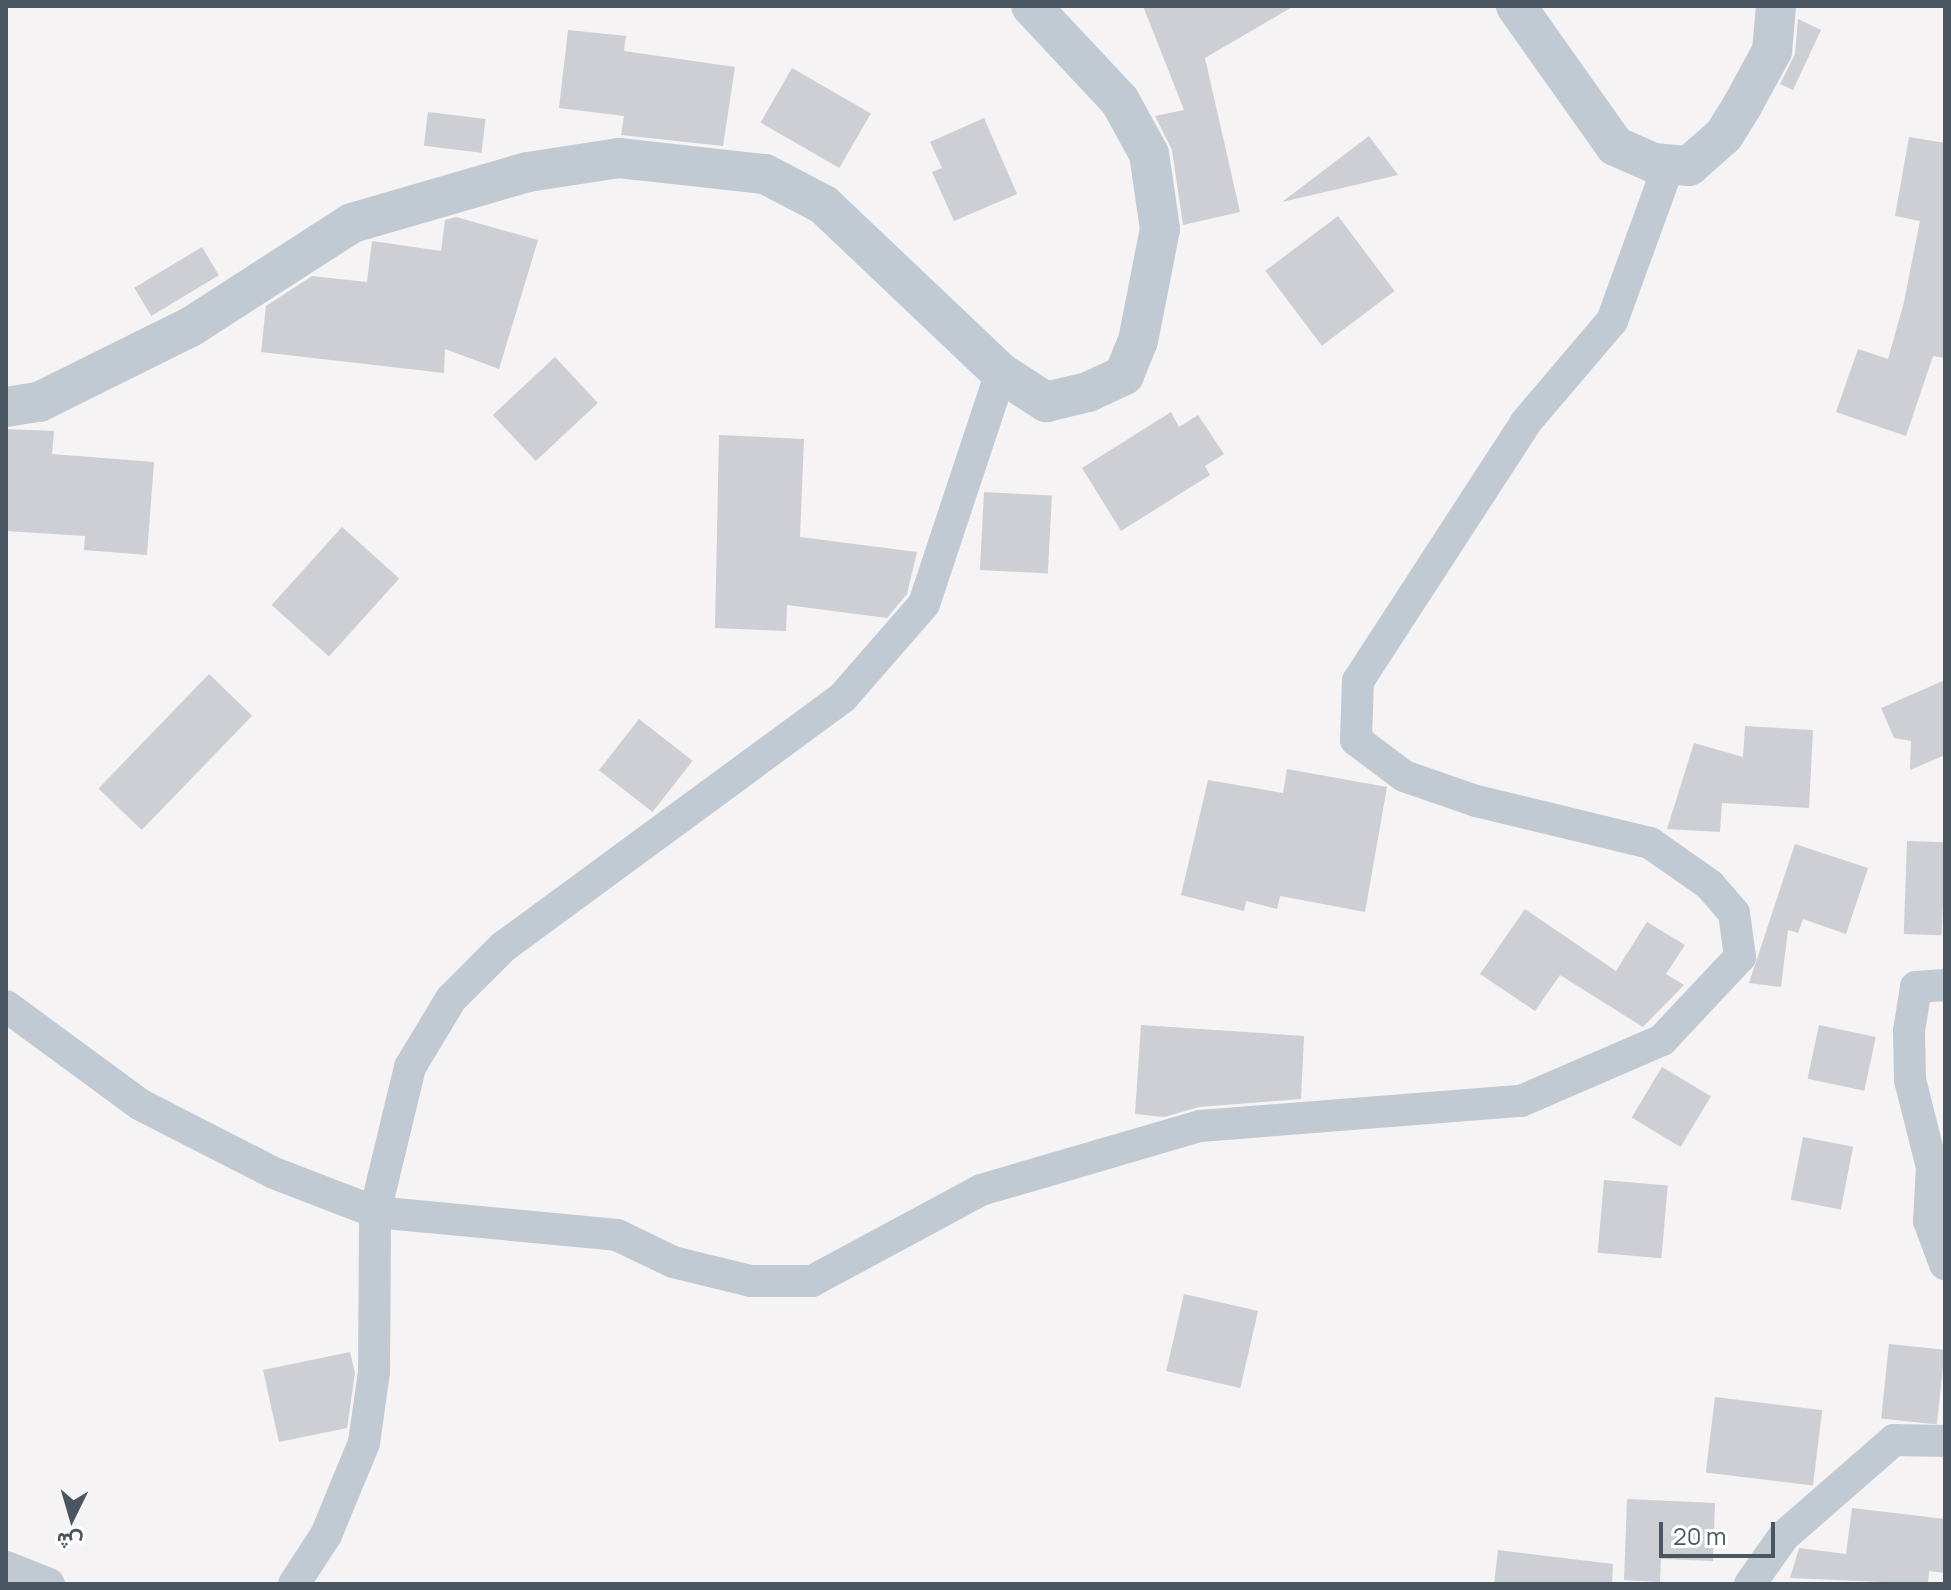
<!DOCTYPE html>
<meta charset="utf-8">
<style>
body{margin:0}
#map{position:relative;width:1951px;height:1590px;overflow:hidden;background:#f5f3f3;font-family:Manrope,Vazirmatn,sans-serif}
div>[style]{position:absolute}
.building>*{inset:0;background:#cdcfd5;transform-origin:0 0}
.minor>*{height:32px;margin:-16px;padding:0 16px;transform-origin:16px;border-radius:16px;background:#c1cad2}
.tertiary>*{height:40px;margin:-20px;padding:0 20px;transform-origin:20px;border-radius:20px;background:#c1cad2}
span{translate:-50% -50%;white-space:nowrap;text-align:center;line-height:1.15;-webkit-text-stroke:6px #fff;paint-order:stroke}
.frame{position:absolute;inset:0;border:8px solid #4a5661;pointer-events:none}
.north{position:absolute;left:32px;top:1478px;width:80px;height:80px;-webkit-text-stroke:6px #fff;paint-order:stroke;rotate:185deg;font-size:22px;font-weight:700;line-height:32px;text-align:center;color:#4a5661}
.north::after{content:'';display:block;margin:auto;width:28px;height:36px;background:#4a5661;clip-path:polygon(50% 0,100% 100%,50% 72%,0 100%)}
.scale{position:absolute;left:1659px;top:1522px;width:116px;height:36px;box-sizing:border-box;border:4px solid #4a5661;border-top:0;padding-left:10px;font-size:24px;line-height:28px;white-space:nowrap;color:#4a5661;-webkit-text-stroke:6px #fff;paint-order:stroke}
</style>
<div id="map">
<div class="building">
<i style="clip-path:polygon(1143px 6px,1294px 6px,1205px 58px,1240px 212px,1183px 225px,1172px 150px,1155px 116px,1184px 110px)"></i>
<i style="clip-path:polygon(1798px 19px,1821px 30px,1793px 90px,1780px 84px,1795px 54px)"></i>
<i style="clip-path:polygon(568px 30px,626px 36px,624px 51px,735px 67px,723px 146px,621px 135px,624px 116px,559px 108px)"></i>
<i style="left:792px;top:68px;width:91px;height:63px;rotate:30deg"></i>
<i style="left:428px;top:112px;width:58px;height:34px;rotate:7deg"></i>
<i style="clip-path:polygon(984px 118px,1017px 194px,954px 221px,932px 172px,942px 168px,930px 142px)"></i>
<i style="clip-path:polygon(1369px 136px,1398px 175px,1282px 202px)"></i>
<i style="clip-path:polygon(1909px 137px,1945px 143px,1945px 358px,1933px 356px,1906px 436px,1836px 412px,1858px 349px,1888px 359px,1904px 302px,1920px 221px,1895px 216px)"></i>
<i style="left:1338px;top:216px;width:94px;height:91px;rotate:53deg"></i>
<i style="clip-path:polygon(456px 217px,538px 240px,499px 369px,445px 349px,444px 373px,261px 352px,266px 306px,312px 276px,367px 282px,372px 241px,441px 251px,445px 220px)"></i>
<i style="left:202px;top:247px;width:33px;height:79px;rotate:59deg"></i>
<i style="left:555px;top:357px;width:63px;height:85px;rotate:47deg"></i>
<i style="clip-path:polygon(1171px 412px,1179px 427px,1198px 415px,1224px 454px,1205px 466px,1210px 475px,1121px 531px,1082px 468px)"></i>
<i style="clip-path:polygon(6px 429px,54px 431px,52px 454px,154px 462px,147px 555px,84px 550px,85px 536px,6px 531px)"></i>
<i style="clip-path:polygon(719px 435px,804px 439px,800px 537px,917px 552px,907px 594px,887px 618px,787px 605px,786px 631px,715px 628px)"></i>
<i style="left:984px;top:492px;width:68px;height:78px;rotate:3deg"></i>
<i style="left:342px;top:527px;width:77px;height:105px;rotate:42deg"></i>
<i style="left:209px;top:674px;width:60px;height:159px;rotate:44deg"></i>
<i style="clip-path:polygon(1945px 680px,1945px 755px,1910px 770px,1911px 741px,1894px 738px,1881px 708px)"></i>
<i style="left:639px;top:719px;width:68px;height:65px;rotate:38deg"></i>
<i style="clip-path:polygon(1745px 726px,1813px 730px,1809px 808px,1722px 803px,1720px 832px,1667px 829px,1694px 743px,1743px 757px)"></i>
<i style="clip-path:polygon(1287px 769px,1387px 787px,1365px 912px,1280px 896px,1277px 909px,1246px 901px,1244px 911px,1181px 895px,1208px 780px,1283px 793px)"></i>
<i style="left:1907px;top:841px;width:38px;height:93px;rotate:2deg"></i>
<i style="clip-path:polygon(1795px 844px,1868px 868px,1846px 934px,1803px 919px,1798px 933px,1788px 930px,1781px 987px,1749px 983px)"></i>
<i style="clip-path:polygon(1525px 909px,1616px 971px,1647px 922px,1685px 945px,1666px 974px,1684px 985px,1643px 1027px,1560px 975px,1535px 1011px,1480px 974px)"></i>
<i style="clip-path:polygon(1141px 1025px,1304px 1036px,1301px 1099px,1199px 1107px,1164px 1117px,1135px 1114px)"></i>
<i style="left:1819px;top:1025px;width:58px;height:55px;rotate:12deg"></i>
<i style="left:1662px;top:1067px;width:57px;height:59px;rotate:31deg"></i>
<i style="left:1803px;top:1137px;width:51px;height:64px;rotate:11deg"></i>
<i style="left:1604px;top:1180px;width:64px;height:73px;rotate:5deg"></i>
<i style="left:1184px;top:1294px;width:76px;height:79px;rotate:13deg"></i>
<i style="left:1889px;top:1344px;width:56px;height:75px;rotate:6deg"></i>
<i style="clip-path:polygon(350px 1352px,355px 1373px,347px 1428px,279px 1442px,263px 1370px)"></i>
<i style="left:1715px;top:1397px;width:108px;height:76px;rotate:7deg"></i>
<i style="clip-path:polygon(1627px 1499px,1715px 1503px,1713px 1561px,1661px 1559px,1660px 1582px,1624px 1580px)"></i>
<i style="clip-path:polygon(1852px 1508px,1945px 1519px,1945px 1573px,1929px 1571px,1928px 1584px,1790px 1578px,1799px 1548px,1846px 1554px)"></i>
<i style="clip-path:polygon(1498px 1550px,1613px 1564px,1612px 1584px,1494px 1584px)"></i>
</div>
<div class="minor">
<i style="left:1945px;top:985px;width:29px;rotate:176deg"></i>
<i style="left:1916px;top:987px;width:45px;rotate:99deg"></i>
<i style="left:1909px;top:1031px;width:49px;rotate:88.8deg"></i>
<i style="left:1910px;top:1080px;width:90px;rotate:75.8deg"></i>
<i style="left:1932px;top:1167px;width:54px;rotate:93.2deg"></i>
<i style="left:1929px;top:1221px;width:46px;rotate:69.6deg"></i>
<i style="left:6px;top:1006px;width:167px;rotate:36.3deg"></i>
<i style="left:141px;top:1105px;width:149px;rotate:27.1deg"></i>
<i style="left:274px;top:1173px;width:108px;rotate:21.1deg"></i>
<i style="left:375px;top:1212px;width:243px;rotate:5.4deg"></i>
<i style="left:617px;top:1235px;width:62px;rotate:25.7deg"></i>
<i style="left:673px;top:1262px;width:80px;rotate:13.7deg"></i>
<i style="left:751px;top:1281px;width:61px"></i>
<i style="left:812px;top:1281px;width:192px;rotate:-28.3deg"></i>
<i style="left:981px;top:1190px;width:228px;rotate:-16.3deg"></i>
<i style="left:1200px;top:1126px;width:322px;rotate:-4.5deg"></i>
<i style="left:1521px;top:1101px;width:154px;rotate:-23.4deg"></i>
<i style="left:1662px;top:1040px;width:114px;rotate:-46.8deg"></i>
<i style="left:1740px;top:957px;width:44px;rotate:-97.8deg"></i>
<i style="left:1734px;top:913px;width:37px;rotate:-131deg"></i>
<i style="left:1710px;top:885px;width:73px;rotate:-145deg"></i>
<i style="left:1650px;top:843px;width:179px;rotate:-166.4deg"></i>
<i style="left:1476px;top:801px;width:76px;rotate:-160.9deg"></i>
<i style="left:1404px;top:776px;width:60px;rotate:-143.1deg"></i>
<i style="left:1356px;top:740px;width:59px;rotate:-88.1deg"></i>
<i style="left:1358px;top:681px;width:309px;rotate:-57deg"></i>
<i style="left:1526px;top:422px;width:133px;rotate:-49.6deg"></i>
<i style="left:1612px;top:321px;width:167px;rotate:-70deg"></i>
<i style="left:6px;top:1567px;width:46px;rotate:21.6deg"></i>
<i style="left:294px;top:1584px;width:59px;rotate:-56.9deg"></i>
<i style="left:326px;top:1535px;width:100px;rotate:-67.6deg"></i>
<i style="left:364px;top:1443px;width:72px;rotate:-82deg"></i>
<i style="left:374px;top:1372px;width:160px;rotate:-89.6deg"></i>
<i style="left:375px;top:1212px;width:149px;rotate:-76.4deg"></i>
<i style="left:410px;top:1067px;width:79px;rotate:-58.9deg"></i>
<i style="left:451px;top:999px;width:74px;rotate:-45deg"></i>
<i style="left:503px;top:947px;width:422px;rotate:-36.3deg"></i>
<i style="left:843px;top:697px;width:123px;rotate:-48.9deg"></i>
<i style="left:924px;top:604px;width:243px;rotate:-71.6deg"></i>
<i style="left:1750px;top:1584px;width:59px;rotate:-54.7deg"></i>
<i style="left:1784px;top:1536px;width:146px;rotate:-41.1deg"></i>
<i style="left:1894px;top:1440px;width:51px;rotate:1.1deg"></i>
</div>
<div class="tertiary">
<i style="left:1516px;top:6px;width:171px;rotate:54.7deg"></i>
<i style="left:1615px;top:146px;width:43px;rotate:23.6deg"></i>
<i style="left:1654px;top:163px;width:35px;rotate:5deg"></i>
<i style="left:1689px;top:166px;width:47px;rotate:-41.5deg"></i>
<i style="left:1724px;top:135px;width:34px;rotate:-58deg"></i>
<i style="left:1742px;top:106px;width:63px;rotate:-61.4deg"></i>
<i style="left:1772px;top:51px;width:45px;rotate:-84.9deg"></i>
<i style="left:6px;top:407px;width:33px;rotate:-9deg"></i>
<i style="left:39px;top:402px;width:171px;rotate:-26.4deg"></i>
<i style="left:192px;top:326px;width:190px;rotate:-32.8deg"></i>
<i style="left:352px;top:223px;width:183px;rotate:-16.2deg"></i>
<i style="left:528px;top:172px;width:92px;rotate:-8.7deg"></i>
<i style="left:619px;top:158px;width:147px;rotate:6.3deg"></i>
<i style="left:765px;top:174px;width:67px;rotate:27.7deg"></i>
<i style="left:824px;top:205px;width:244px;rotate:43.5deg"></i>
<i style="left:1001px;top:373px;width:54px;rotate:32.8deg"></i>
<i style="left:1046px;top:402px;width:43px;rotate:-13.4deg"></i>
<i style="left:1088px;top:392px;width:40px;rotate:-25deg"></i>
<i style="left:1124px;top:375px;width:37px;rotate:-68deg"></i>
<i style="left:1138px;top:341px;width:114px;rotate:-78.9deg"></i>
<i style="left:1160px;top:229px;width:76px;rotate:-98.3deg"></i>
<i style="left:1149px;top:154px;width:60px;rotate:-118.7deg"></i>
<i style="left:1120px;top:101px;width:130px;rotate:-133.1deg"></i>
</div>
<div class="frame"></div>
<div class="north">ش</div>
<div class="scale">20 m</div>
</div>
